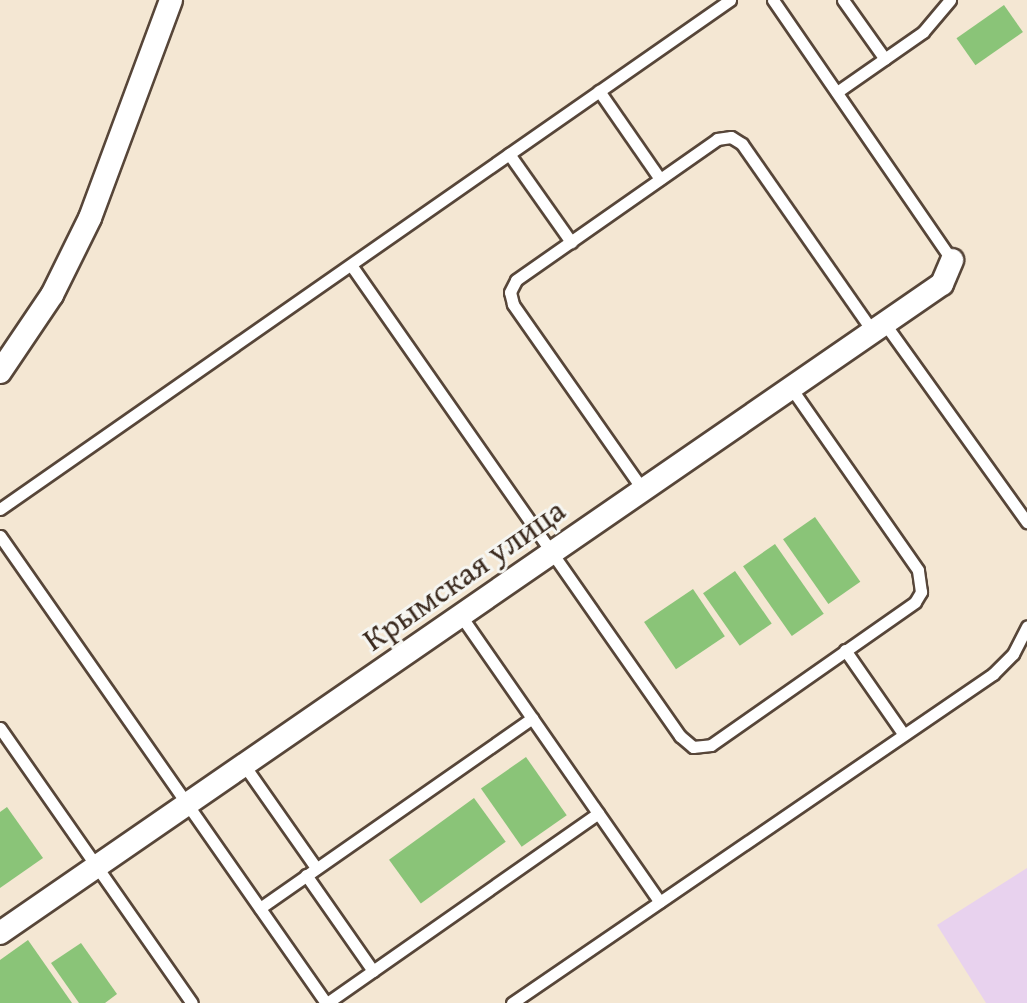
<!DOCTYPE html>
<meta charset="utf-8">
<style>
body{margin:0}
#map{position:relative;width:1027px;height:1003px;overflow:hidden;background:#f4e7d3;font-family:"Gentium Book Plus",serif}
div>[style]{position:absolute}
.built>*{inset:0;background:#e8d2ee}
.green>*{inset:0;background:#8ac478;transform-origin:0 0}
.roads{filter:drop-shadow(2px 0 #574639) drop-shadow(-2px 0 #574639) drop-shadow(0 2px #574639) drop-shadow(0 -2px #574639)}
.service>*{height:11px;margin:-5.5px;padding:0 5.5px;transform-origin:5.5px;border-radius:5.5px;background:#fff}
.minor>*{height:22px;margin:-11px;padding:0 11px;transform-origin:11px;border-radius:11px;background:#fff}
span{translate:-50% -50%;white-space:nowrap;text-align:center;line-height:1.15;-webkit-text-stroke:6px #f6f6f2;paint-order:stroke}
.street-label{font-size:32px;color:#3b2a1e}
</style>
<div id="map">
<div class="built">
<i style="clip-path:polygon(1027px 868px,1027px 1003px,986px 1003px,937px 925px)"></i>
</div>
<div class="green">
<i style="left:1004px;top:5px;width:33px;height:58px;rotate:55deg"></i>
<i style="left:815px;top:517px;width:79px;height:39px;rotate:55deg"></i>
<i style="left:775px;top:544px;width:85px;height:39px;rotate:55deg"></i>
<i style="left:735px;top:571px;width:64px;height:39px;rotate:55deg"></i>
<i style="left:693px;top:589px;width:57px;height:59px;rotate:56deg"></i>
<i style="left:526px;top:757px;width:71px;height:55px;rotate:55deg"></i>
<i style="left:474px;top:798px;width:54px;height:105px;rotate:54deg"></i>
<i style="clip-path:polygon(7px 807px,43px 858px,0 888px,0 812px)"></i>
<i style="clip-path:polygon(28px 940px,72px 1003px,0 1003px,0 960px)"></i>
<i style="clip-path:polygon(81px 943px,117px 994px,105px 1003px,79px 1003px,51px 963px)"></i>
</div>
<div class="roads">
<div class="service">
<i style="left:773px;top:0;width:316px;rotate:55.5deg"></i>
<i style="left:843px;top:0;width:72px;rotate:54.6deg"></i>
<i style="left:599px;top:91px;width:107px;rotate:55.3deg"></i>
<i style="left:837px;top:92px;width:105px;rotate:-34.9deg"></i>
<i style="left:923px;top:32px;width:42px;rotate:-49.8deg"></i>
<i style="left:509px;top:154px;width:108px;rotate:54.8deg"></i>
<i style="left:351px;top:265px;width:575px;rotate:55.07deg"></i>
<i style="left:680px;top:736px;width:17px;rotate:40deg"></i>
<i style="left:693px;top:747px;width:18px;rotate:-6deg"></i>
<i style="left:711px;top:745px;width:249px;rotate:-35deg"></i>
<i style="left:915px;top:602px;width:12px;rotate:-59deg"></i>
<i style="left:921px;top:592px;width:22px;rotate:-98deg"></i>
<i style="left:918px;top:570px;width:222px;rotate:-124.9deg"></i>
<i style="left:885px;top:324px;width:244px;rotate:54.4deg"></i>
<i style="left:643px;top:490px;width:227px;rotate:-125deg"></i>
<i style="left:513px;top:304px;width:12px;rotate:-104deg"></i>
<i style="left:510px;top:292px;width:13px;rotate:-63deg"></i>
<i style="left:516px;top:280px;width:246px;rotate:-35deg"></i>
<i style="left:717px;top:139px;width:14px;rotate:-8deg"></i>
<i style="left:731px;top:137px;width:13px;rotate:32deg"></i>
<i style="left:742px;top:144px;width:229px;rotate:55.1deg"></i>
<i style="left:0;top:509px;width:890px;rotate:-34.89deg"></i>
<i style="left:0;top:536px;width:570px;rotate:55.08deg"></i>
<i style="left:461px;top:616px;width:348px;rotate:55.2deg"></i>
<i style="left:845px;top:650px;width:103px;rotate:55.2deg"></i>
<i style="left:0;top:728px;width:335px;rotate:55.1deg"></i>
<i style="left:244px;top:765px;width:126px;rotate:55deg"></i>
<i style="left:306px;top:875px;width:117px;rotate:55.1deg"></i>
<i style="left:260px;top:908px;width:332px;rotate:-34.9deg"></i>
<i style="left:327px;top:1003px;width:331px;rotate:-35deg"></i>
<i style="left:512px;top:1003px;width:583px;rotate:-34.37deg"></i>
<i style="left:993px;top:674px;width:28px;rotate:-45deg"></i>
<i style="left:1013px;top:654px;width:31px;rotate:-63deg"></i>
</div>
<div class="minor">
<i style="left:0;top:372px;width:93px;rotate:-56deg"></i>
<i style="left:52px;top:295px;width:86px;rotate:-63.7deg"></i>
<i style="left:90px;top:218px;width:233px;rotate:-69.6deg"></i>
<i style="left:0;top:933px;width:1144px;rotate:-34.57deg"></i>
<i style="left:942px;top:284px;width:26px;rotate:-67deg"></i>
</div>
</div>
<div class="street-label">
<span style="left:464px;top:575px;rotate:-35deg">Крымская улица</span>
</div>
</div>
